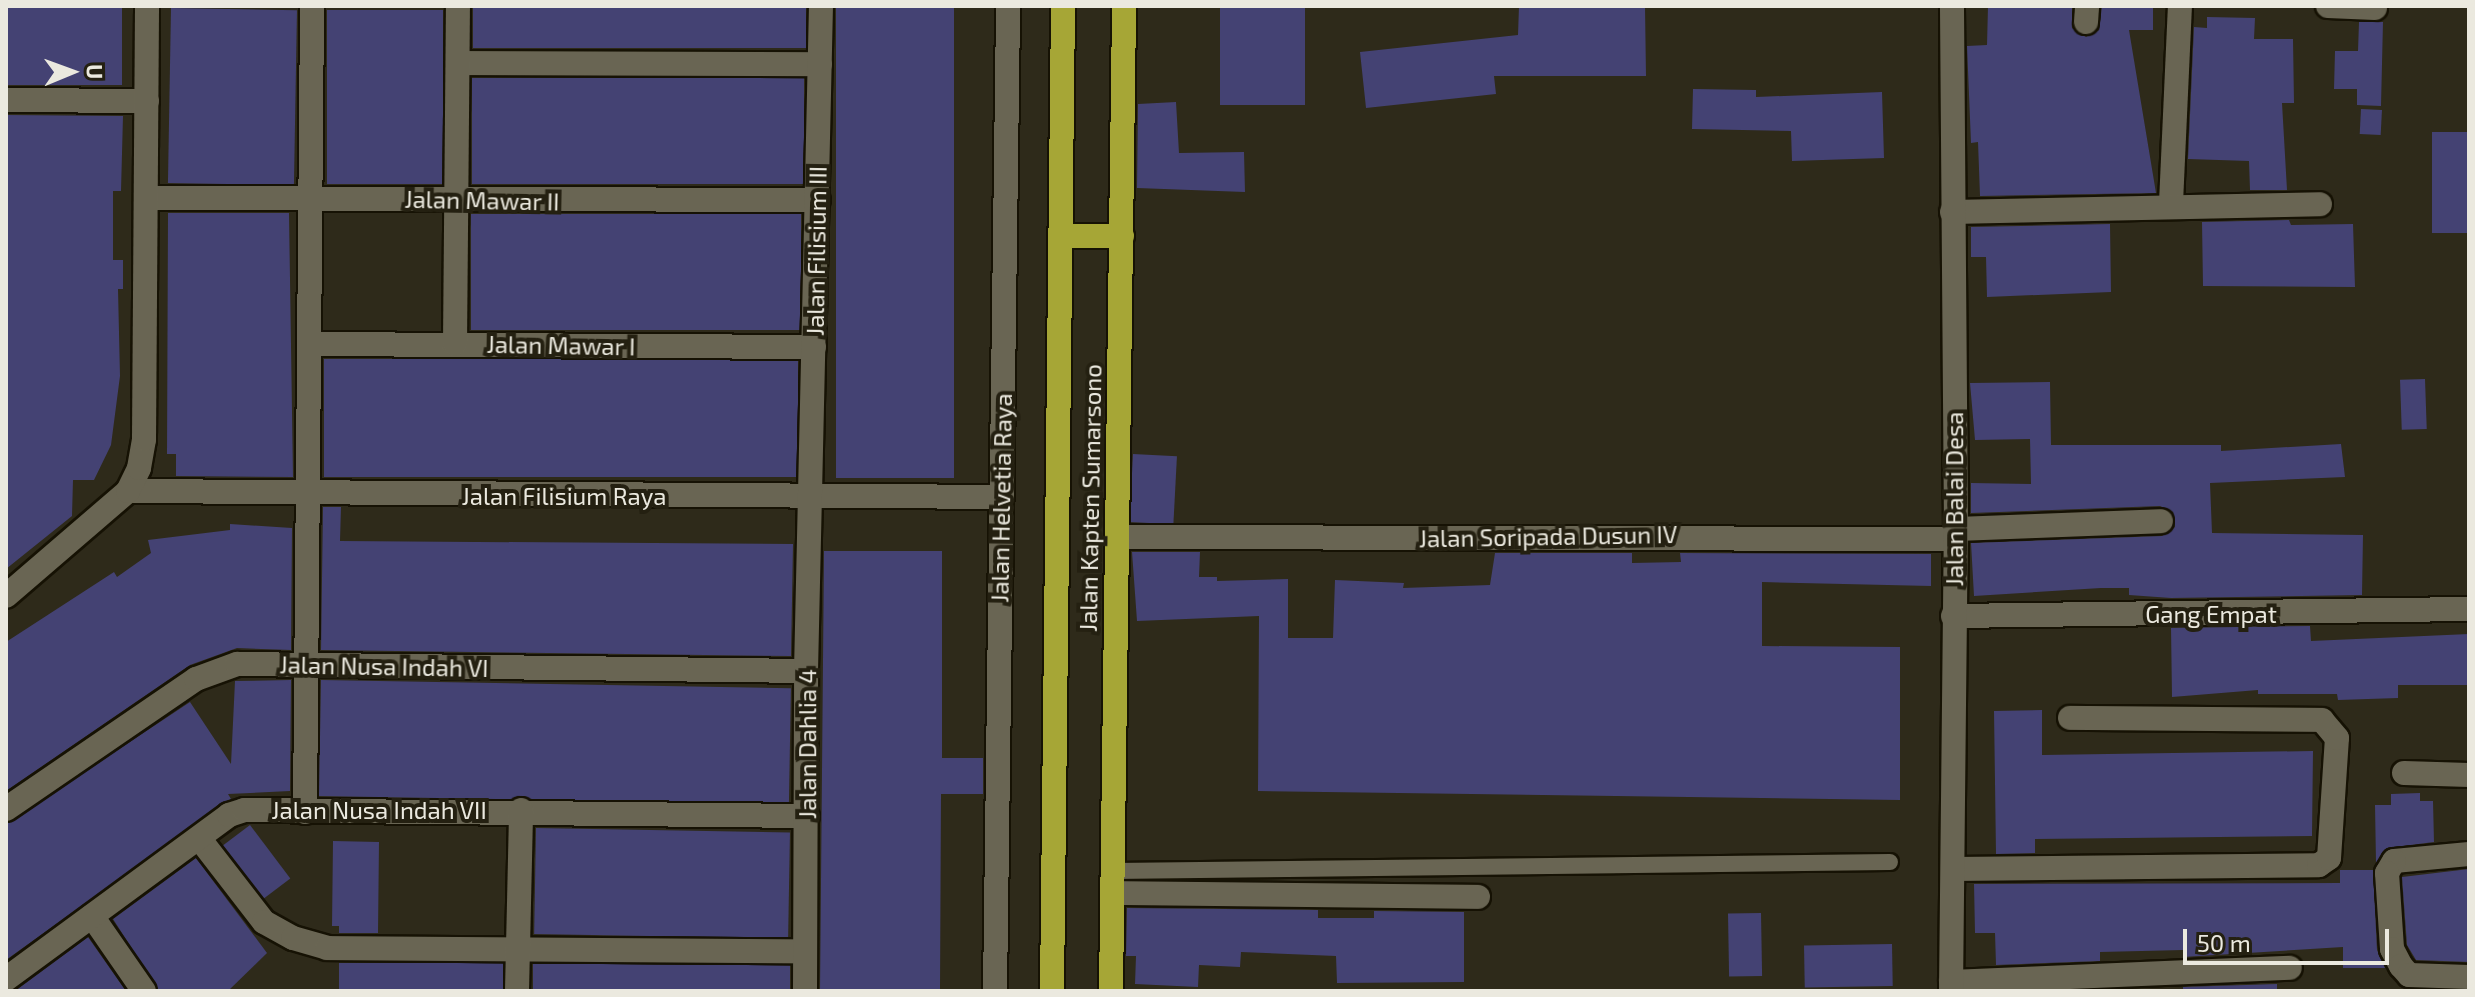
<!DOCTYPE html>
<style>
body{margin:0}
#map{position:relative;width:2475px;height:997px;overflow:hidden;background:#2e2a1a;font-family:"Exo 2",sans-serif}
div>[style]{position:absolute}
.building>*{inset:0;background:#444273;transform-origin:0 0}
.roads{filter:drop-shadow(2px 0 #161204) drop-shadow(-2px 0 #161204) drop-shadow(0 2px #161204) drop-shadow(0 -2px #161204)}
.lane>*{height:16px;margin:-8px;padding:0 8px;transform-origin:8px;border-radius:8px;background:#696553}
.street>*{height:24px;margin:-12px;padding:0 12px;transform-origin:12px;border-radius:12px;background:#696553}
.highway>*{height:24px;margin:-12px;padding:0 12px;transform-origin:12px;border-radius:12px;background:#a6a636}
span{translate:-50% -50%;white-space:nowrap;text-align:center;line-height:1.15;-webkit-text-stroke:8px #242011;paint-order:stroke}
.street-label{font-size:24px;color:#ebe9df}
.frame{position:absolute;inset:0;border:8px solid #ebe9df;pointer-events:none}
.north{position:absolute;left:32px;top:32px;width:80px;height:80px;-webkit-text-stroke:6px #242011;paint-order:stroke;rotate:89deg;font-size:22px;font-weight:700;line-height:32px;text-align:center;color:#ebe9df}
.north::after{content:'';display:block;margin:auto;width:28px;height:36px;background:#ebe9df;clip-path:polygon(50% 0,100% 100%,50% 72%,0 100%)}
.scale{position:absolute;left:2183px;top:929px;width:206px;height:36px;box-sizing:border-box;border:4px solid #ebe9df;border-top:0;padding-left:10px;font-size:24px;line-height:28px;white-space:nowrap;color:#ebe9df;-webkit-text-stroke:6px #242011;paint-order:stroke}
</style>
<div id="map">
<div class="building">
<i style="left:6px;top:6px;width:116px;height:79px"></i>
<i style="left:473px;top:6px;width:333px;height:42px"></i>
<i style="left:836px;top:6px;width:118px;height:472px"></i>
<i style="left:1220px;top:6px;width:85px;height:99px"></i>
<i style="clip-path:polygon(1519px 6px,1645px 6px,1646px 76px,1494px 76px,1496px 94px,1366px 108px,1360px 52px,1518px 35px)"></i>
<i style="clip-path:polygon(1988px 6px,2072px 6px,2072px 28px,2086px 37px,2099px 30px,2102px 6px,2153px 6px,2153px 30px,2129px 30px,2156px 193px,1980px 196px,1978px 142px,1971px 143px,1967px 46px,1987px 45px)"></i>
<i style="left:171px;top:8px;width:126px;height:175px;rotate:1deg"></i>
<i style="left:327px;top:10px;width:116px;height:174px"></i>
<i style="clip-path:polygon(2207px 17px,2255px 18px,2254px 39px,2293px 39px,2294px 103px,2282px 103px,2287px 190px,2250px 190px,2249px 161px,2188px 159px,2194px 27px,2207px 28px)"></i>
<i style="clip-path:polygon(2359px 22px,2383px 22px,2381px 106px,2357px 105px,2357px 89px,2334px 89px,2335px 51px,2358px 51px)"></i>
<i style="left:472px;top:78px;width:332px;height:106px"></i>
<i style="clip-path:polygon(1693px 89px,1756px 90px,1756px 97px,1882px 92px,1884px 158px,1792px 161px,1791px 131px,1692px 129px)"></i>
<i style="clip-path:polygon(1176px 102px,1179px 153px,1244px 152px,1245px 192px,1137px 188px,1138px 104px)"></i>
<i style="left:2361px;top:109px;width:21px;height:25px;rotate:3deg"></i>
<i style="clip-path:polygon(6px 115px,123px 116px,121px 191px,113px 191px,113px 260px,123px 260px,123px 289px,118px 289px,120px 376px,111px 445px,94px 480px,73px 480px,72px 516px,6px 569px)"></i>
<i style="left:2469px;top:132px;width:101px;height:37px;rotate:90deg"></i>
<i style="clip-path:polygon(168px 213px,289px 213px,293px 477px,176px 476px,176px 454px,167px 454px)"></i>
<i style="left:471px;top:214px;width:330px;height:116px"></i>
<i style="clip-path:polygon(2289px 220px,2291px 225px,2353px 224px,2355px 287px,2203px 286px,2202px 222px)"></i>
<i style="clip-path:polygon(2110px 224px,2111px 292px,1987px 297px,1986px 257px,1971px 257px,1971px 227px)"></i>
<i style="left:324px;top:359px;width:474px;height:118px"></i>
<i style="left:2425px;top:379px;width:50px;height:25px;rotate:88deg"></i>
<i style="clip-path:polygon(2050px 382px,2051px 445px,2221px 445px,2221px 451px,2341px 444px,2345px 477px,2210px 483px,2212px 533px,2363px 535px,2362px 595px,2171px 598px,2129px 595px,2129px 588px,2101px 588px,1974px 596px,1971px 543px,2162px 536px,2175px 527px,2173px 512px,2160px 506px,1971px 513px,1971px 483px,2031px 484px,2030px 439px,1975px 440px,1970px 383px)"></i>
<i style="left:1133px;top:454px;width:44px;height:68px;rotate:3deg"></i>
<i style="clip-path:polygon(323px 507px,341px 507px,340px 541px,793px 544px,791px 656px,321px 650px)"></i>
<i style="clip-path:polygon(230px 524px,292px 528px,291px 650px,237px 648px,190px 665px,6px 791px,6px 642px,114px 572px,117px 577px,151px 553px,148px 540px,230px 530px)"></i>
<i style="clip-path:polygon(824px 551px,942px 551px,942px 758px,983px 758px,983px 794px,941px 794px,940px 991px,820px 991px)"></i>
<i style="clip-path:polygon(1132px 552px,1200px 552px,1199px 577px,1217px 577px,1217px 581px,1288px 579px,1288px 638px,1333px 638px,1335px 580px,1404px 583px,1403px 588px,1490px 585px,1495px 553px,1632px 553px,1632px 563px,1681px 562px,1680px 553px,1931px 554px,1931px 586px,1762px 582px,1762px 646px,1900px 647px,1900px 800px,1258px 791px,1259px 616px,1137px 621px)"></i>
<i style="clip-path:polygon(2310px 626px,2311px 641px,2469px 634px,2469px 685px,2398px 685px,2398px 698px,2338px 700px,2337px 694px,2258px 694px,2258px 690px,2172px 697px,2171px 628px)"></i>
<i style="clip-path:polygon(291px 680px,290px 791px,228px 794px,231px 799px,6px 960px,6px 824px,190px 702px,231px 764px,235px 681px)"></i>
<i style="left:321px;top:680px;width:470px;height:116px;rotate:1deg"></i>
<i style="clip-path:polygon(2042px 710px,2042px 755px,2313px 751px,2312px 836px,2035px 839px,2035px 853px,1996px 854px,1994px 711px)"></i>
<i style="clip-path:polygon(2420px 793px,2420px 801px,2433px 801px,2434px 842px,2387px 848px,2376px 863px,2375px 805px,2391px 805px,2391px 794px)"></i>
<i style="left:250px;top:825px;width:67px;height:34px;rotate:53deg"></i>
<i style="left:536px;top:828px;width:254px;height:106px;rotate:1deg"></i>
<i style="clip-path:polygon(333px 841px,379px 842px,378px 933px,339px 933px,339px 926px,332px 926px)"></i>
<i style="clip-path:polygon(196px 858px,267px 953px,228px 991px,159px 991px,113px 919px)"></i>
<i style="clip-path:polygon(2469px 869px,2469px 962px,2416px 960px,2407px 945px,2402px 877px)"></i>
<i style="clip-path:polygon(2340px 870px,2373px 870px,2377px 950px,2385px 968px,2343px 968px,2343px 947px,2183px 957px,2183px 950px,2100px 952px,2100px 961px,1996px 965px,1995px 933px,1975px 933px,1974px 884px,2340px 883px)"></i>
<i style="clip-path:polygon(1127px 908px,1318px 910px,1318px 918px,1374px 918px,1374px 911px,1464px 912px,1464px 982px,1337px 983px,1336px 956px,1241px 952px,1240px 967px,1199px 965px,1198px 987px,1135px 984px,1136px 956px,1126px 956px)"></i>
<i style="left:1761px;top:913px;width:63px;height:33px;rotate:89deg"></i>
<i style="clip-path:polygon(88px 937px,126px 991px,15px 991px)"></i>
<i style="left:1892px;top:944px;width:42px;height:88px;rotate:89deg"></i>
<i style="left:339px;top:963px;width:164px;height:28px"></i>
<i style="left:533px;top:964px;width:257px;height:27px"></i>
<i style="clip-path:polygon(2277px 984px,2277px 991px,2183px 991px,2183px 987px)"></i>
</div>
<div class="roads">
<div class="lane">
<i style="left:1113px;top:871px;width:777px;rotate:-0.66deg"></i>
</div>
<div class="street">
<i style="left:2328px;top:6px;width:47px;rotate:2.4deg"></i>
<i style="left:2086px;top:22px;width:16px;rotate:-86deg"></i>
<i style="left:458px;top:63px;width:362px;rotate:0.2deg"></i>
<i style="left:6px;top:100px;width:141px;rotate:0.4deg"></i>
<i style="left:146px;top:198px;width:672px;rotate:0.17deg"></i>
<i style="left:2171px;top:203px;width:197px;rotate:-87.4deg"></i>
<i style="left:1952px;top:212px;width:368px;rotate:-1.2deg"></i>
<i style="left:309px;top:344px;width:505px;rotate:0.34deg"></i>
<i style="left:455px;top:344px;width:338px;rotate:-89.5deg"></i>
<i style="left:128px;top:491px;width:873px;rotate:0.39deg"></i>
<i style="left:1956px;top:529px;width:205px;rotate:-2.2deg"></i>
<i style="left:1118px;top:537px;width:837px;rotate:0.14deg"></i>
<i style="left:6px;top:596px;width:161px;rotate:-40.7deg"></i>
<i style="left:128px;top:491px;width:25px;rotate:-64deg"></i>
<i style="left:139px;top:468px;width:29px;rotate:-80deg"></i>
<i style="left:144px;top:439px;width:433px;rotate:-89.6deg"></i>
<i style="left:1953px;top:616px;width:516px;rotate:-0.78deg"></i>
<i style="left:2404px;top:773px;width:65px;rotate:1.8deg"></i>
<i style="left:6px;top:809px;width:230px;rotate:-34.4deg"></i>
<i style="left:196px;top:679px;width:44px;rotate:-20.1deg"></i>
<i style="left:237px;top:664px;width:569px;rotate:0.7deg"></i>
<i style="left:305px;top:812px;width:806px;rotate:-89.5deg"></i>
<i style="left:199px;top:838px;width:106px;rotate:52.3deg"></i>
<i style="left:264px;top:922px;width:33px;rotate:29deg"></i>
<i style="left:293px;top:938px;width:35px;rotate:16deg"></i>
<i style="left:327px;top:948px;width:478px;rotate:0.4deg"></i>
<i style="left:2469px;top:854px;width:75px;rotate:174.7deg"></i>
<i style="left:2394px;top:861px;width:14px;rotate:120deg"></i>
<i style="left:2387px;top:873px;width:76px;rotate:86.2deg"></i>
<i style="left:2392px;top:949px;width:19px;rotate:62deg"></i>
<i style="left:2401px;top:966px;width:12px;rotate:48deg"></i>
<i style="left:2409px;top:975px;width:60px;rotate:1.9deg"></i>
<i style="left:1953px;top:869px;width:366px;rotate:-0.6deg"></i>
<i style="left:2319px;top:865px;width:12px;rotate:-35deg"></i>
<i style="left:2329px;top:858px;width:120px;rotate:-86.2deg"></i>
<i style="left:2337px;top:738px;width:23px;rotate:-130deg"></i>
<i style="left:2322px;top:720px;width:252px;rotate:-179.5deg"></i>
<i style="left:1113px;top:893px;width:365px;rotate:0.6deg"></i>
<i style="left:92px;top:916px;width:91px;rotate:55.3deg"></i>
<i style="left:6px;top:979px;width:277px;rotate:-36.3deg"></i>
<i style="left:229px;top:815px;width:16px;rotate:-18deg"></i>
<i style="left:244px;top:810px;width:563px;rotate:0.61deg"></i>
<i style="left:1951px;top:982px;width:339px;rotate:-2.4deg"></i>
<i style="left:517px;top:991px;width:181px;rotate:-88.7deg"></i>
<i style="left:805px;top:991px;width:320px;rotate:-89.8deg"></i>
<i style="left:806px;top:671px;width:665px;rotate:-88.71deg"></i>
<i style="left:995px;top:991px;width:985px;rotate:-89.24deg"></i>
<i style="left:1951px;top:991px;width:462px;rotate:-89.4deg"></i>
<i style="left:1956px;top:529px;width:523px;rotate:-90.44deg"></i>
</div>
<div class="highway">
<i style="left:1060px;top:236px;width:62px"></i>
<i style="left:1052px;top:991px;width:985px;rotate:-89.36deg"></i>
<i style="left:1111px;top:991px;width:985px;rotate:-89.24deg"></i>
</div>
</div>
<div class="street-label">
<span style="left:482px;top:200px;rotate:1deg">Jalan Mawar II</span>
<span style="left:816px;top:251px;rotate:-89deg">Jalan Filisium III</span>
<span style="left:561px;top:345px;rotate:1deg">Jalan Mawar I</span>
<span style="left:564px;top:496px">Jalan Filisium Raya</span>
<span style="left:1001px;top:498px;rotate:-89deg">Jalan Helvetia Raya</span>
<span style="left:1090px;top:498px;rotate:-89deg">Jalan Kapten Sumarsono</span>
<span style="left:1954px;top:499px;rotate:-90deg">Jalan Balai Desa</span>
<span style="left:1548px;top:536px;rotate:-1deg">Jalan Soripada Dusun IV</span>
<span style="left:2211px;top:614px">Gang Empat</span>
<span style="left:384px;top:666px;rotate:1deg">Jalan Nusa Indah VI</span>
<span style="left:807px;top:744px;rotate:-90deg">Jalan Dahlia 4</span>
<span style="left:379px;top:810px">Jalan Nusa Indah VII</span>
</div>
<div class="frame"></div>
<div class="north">U</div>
<div class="scale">50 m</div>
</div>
